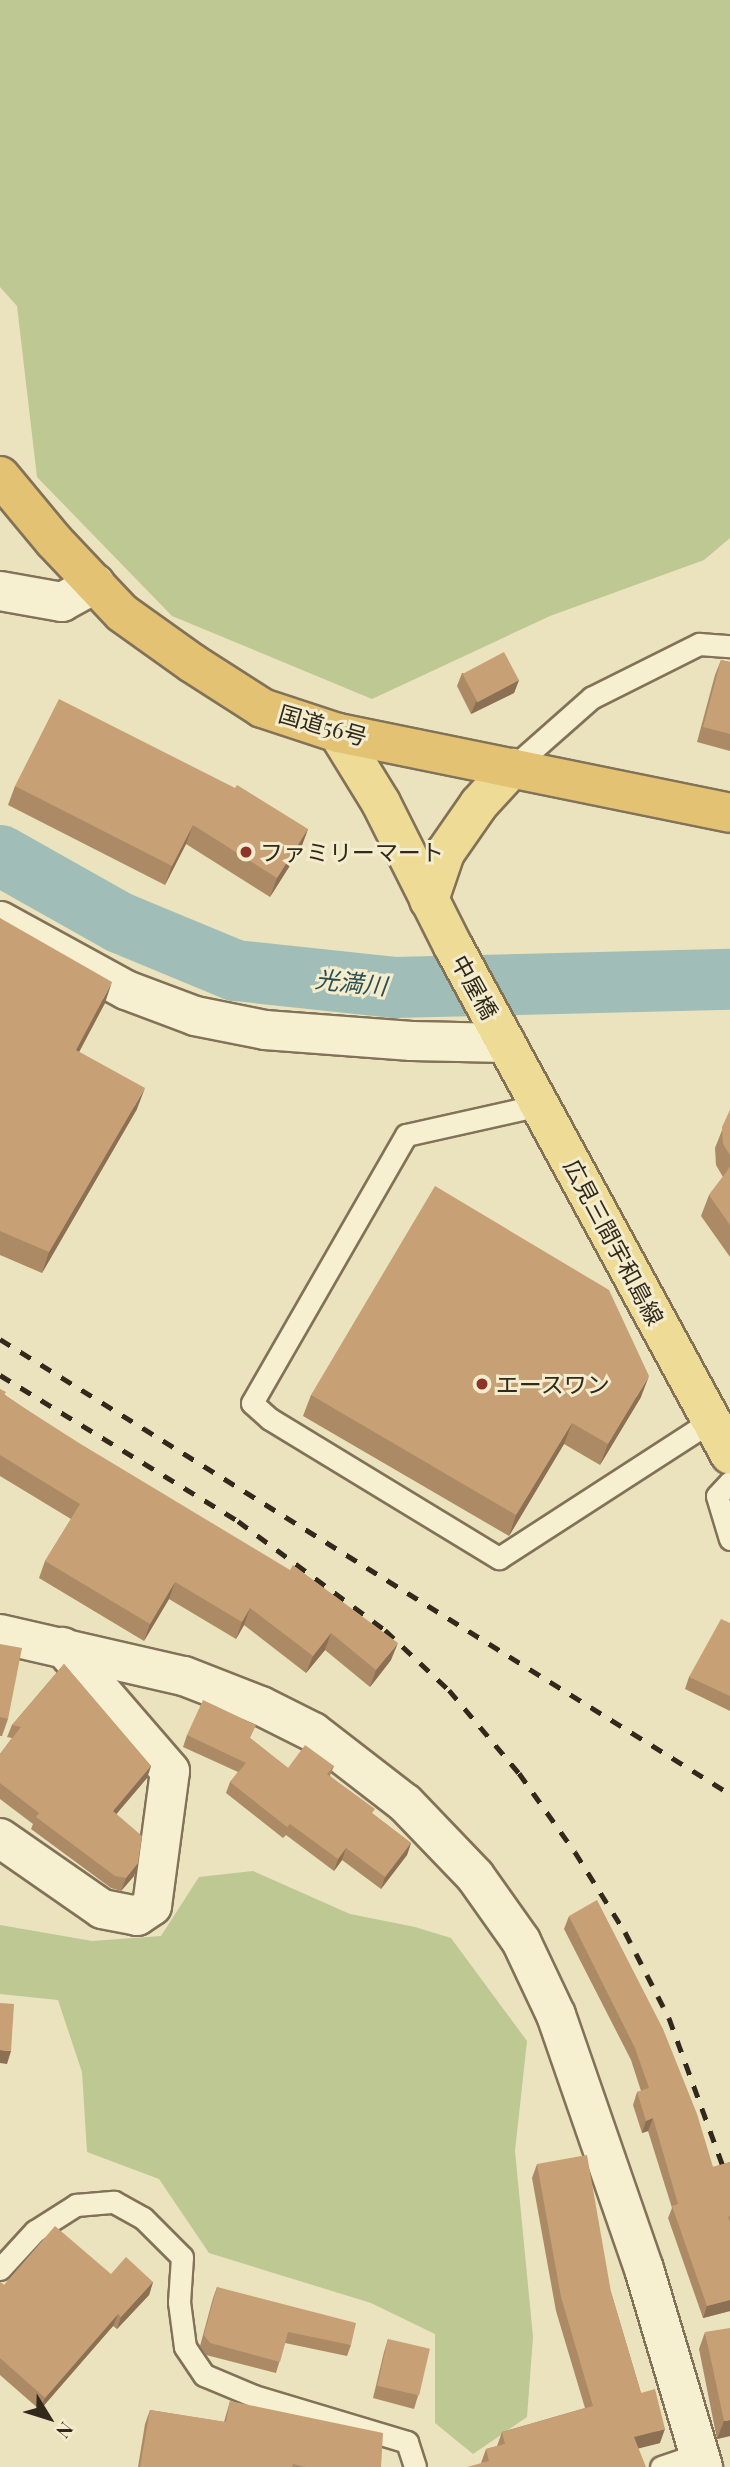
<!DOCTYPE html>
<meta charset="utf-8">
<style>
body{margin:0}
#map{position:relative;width:730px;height:2467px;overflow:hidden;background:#ebe2be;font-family:"Playfair Display","Noto Sans JP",serif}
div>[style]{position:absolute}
.green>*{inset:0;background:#bdc893}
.river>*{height:61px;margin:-30.5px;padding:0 30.5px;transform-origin:30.5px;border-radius:30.5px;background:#a1bdb7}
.roads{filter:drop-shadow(2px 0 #827258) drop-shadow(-2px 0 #827258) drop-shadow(0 2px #827258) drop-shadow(0 -2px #827258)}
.service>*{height:21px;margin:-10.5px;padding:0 10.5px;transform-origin:10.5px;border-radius:10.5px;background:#f6efd0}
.minor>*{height:38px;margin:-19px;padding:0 19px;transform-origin:19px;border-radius:19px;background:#f6efd0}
.primary>*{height:38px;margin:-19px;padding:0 19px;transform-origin:19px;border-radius:19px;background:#eedb96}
.trunk>*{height:38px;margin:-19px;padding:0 19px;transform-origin:19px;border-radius:19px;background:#e3c274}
.rail>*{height:5px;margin-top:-2.5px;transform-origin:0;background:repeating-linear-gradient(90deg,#32291c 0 12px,transparent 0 24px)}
.wall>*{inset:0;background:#ab8a65}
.shaded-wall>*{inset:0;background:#8b7053}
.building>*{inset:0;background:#c7a076;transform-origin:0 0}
.dots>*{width:19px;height:19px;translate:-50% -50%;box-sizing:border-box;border:4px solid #f3eccd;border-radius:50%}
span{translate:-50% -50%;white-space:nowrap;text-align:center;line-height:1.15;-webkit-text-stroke:6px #f3eccd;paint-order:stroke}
.street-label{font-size:23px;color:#32291c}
.poi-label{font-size:23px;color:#32291c}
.left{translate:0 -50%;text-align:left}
.water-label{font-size:24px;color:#2c5051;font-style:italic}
.north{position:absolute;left:14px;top:2383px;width:70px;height:70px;-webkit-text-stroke:5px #f3eccd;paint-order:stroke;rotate:128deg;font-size:19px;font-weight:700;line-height:28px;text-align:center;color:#32291c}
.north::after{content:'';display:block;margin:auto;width:24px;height:32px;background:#32291c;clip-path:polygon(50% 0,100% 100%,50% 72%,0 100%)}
</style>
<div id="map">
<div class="green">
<i style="clip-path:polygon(0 0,730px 0,730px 538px,704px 560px,550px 616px,372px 699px,172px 616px,37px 477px,17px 306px,0 287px)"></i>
<i style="clip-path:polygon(253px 1871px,350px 1914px,415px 1927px,451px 1938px,527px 2041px,515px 2151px,533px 2337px,527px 2417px,473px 2454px,435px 2423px,435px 2334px,371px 2303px,209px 2253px,159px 2179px,87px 2152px,82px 2072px,58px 2000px,0 1994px,0 1925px,92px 1941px,161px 1936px,199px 1877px)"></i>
</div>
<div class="river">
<i style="left:0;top:855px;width:137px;rotate:29.4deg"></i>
<i style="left:119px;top:922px;width:126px;rotate:22.5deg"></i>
<i style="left:235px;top:970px;width:159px;rotate:6.1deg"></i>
<i style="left:393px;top:987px;width:337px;rotate:-1.4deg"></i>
</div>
<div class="roads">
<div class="service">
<i style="left:512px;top:768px;width:106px;rotate:-41.5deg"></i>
<i style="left:591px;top:698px;width:121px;rotate:-26.6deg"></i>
<i style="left:699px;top:644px;width:31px;rotate:4deg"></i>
<i style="left:540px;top:1105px;width:137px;rotate:167.4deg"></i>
<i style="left:406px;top:1135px;width:309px;rotate:119.9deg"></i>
<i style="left:252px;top:1403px;width:24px;rotate:42deg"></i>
<i style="left:270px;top:1419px;width:268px;rotate:31.3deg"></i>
<i style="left:499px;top:1558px;width:252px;rotate:-32.9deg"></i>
<i style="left:730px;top:1482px;width:19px;rotate:133deg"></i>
<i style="left:717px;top:1496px;width:45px;rotate:73.2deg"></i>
<i style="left:0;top:2269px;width:52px;rotate:-47.4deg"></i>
<i style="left:35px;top:2231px;width:49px;rotate:-32.4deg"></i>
<i style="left:76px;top:2205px;width:38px;rotate:-5deg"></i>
<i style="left:114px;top:2202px;width:33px;rotate:29deg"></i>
<i style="left:143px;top:2218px;width:55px;rotate:45deg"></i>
<i style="left:182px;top:2257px;width:45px;rotate:93.8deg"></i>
<i style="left:179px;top:2302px;width:45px;rotate:82.4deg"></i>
<i style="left:185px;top:2347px;width:34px;rotate:56deg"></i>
<i style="left:204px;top:2375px;width:54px;rotate:22.8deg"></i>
<i style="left:254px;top:2396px;width:160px;rotate:16.7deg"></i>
<i style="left:407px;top:2442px;width:26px;rotate:72deg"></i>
<i style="left:661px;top:2467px;width:40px;rotate:-18.9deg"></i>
</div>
<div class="minor">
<i style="left:0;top:591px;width:63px;rotate:10.1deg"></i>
<i style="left:62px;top:602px;width:38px;rotate:-29deg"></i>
<i style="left:0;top:921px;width:144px;rotate:28.7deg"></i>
<i style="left:126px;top:990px;width:74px;rotate:20.6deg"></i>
<i style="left:195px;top:1016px;width:71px;rotate:11.3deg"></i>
<i style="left:265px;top:1030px;width:147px;rotate:4.3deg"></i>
<i style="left:412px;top:1041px;width:94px;rotate:1.2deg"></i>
<i style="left:0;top:1634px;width:189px;rotate:12.9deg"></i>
<i style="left:184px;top:1676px;width:83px;rotate:21.3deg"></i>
<i style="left:261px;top:1706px;width:58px;rotate:26.6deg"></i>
<i style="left:313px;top:1732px;width:116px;rotate:37.7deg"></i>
<i style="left:405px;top:1803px;width:101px;rotate:46.2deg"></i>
<i style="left:475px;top:1876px;width:80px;rotate:54.7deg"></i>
<i style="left:521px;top:1941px;width:82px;rotate:64.7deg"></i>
<i style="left:556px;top:2015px;width:269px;rotate:70.9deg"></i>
<i style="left:644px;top:2269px;width:207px;rotate:73.4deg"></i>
<i style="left:0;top:1838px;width:124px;rotate:34.8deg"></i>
<i style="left:102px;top:1909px;width:36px;rotate:11deg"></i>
<i style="left:137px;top:1916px;width:18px;rotate:-34deg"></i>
<i style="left:152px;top:1906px;width:136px;rotate:-82.4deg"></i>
<i style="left:170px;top:1771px;width:164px;rotate:-130.8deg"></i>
</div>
<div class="primary">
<i style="left:338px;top:733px;width:82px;rotate:58.4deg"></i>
<i style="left:381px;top:803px;width:160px;rotate:63.3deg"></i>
<i style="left:453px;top:946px;width:579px;rotate:61.44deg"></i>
<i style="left:429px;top:900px;width:50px;rotate:-71.2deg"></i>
<i style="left:445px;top:853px;width:60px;rotate:-55.2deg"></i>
<i style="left:479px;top:804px;width:49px;rotate:-47.5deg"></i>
</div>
<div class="trunk">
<i style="left:0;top:476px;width:85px;rotate:50.3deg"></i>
<i style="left:54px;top:541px;width:99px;rotate:46.6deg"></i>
<i style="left:122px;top:613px;width:86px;rotate:35.5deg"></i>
<i style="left:192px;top:663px;width:83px;rotate:32.7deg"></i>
<i style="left:262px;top:708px;width:80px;rotate:18.2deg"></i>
<i style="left:338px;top:733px;width:400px;rotate:11.5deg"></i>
</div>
</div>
<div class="rail">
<i style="left:0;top:1339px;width:860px;rotate:31.93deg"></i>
<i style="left:0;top:1375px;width:279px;rotate:31.5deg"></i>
<i style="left:238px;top:1521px;width:183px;rotate:36.6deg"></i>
<i style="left:385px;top:1630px;width:88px;rotate:43.2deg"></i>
<i style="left:449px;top:1690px;width:109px;rotate:49.9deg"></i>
<i style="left:519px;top:1773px;width:97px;rotate:54.7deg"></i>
<i style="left:575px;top:1852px;width:94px;rotate:58deg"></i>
<i style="left:625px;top:1932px;width:97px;rotate:62.9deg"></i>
<i style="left:669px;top:2018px;width:179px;rotate:70deg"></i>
</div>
<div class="wall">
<i style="clip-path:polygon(721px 660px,730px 662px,730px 751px,697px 742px,715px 675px)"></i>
<i style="clip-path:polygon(462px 673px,519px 680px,514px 693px,471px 714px,457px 686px)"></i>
<i style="clip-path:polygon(15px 786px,308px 829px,301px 848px,270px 897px,186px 844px,165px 885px,8px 805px)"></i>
<i style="clip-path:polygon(0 918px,105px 1003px,79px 1052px,137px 1109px,42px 1273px,0 1255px)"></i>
<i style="clip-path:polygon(730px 1110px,730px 1257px,701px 1216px,709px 1195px,723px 1177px,716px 1165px,715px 1148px)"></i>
<i style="clip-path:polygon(0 1389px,5px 1395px,391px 1660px,370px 1687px,325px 1650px,306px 1673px,244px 1625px,236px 1639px,169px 1599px,144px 1641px,39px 1578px,45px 1561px,71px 1519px,0 1476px)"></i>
<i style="clip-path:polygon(311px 1395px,641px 1397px,600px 1465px,564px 1444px,509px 1536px,303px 1416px)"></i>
<i style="clip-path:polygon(730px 1623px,730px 1711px,685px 1689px,689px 1677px)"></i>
<i style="clip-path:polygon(0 1644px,8px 1719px,2px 1736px,0 1736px)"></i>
<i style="clip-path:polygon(64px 1664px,151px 1766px,147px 1778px,116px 1814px,138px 1863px,134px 1876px,121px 1891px,111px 1888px,31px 1829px,33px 1824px,0 1799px,0 1754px,12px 1738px,7px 1737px,12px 1725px)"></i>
<i style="clip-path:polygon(187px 1735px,250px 1738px,288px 1768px,334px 1766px,330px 1776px,373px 1814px,411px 1843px,407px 1855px,381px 1889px,342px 1860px,334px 1871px,286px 1835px,283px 1838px,226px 1793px,230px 1782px,238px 1772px,183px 1747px)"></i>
<i style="clip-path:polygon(569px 1916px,713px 2167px,730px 2162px,730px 2311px,703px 2318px,668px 2218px,672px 2208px,648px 2131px,642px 2133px,633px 2105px,637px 2092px,641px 2091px,631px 2060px,564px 1929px)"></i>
<i style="clip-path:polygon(537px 2164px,611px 2292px,641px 2393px,660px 2443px,638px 2448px,481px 2463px,486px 2449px,497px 2446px,502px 2432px,585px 2408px,556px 2311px,532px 2178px)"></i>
<i style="clip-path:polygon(111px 2274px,153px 2282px,149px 2295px,117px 2329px,113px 2326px,40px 2410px,0 2375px,0 2282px,4px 2285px)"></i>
<i style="clip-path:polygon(217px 2287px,351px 2345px,347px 2356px,285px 2343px,276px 2373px,206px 2355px,200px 2346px,213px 2298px)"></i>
<i style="clip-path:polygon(705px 2332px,730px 2436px,717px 2439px,699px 2349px)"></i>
<i style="clip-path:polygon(388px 2339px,418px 2396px,414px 2409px,373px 2398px,384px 2352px)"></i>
<i style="clip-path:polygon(230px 2401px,381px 2467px,138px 2467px,145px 2424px,150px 2410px,224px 2422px)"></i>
</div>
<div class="shaded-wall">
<i style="clip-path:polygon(519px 680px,514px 693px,471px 714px,476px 702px)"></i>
<i style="clip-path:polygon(193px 825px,186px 844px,165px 885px,172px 866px)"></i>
<i style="clip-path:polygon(308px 829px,301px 848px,270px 897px,277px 878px)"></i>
<i style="clip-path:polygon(112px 982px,105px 1003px,69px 1071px,76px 1050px)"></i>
<i style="clip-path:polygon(145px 1088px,137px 1109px,42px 1273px,49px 1252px)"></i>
<i style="clip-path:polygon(649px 1376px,641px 1397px,600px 1465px,608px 1444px)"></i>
<i style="clip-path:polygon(572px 1423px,564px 1444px,509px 1536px,516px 1515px)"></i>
<i style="clip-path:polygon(175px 1582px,169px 1599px,144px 1641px,150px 1624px)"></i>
<i style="clip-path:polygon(250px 1608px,244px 1625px,236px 1639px,242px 1622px)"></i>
<i style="clip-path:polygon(331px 1633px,325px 1650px,306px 1673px,313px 1656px)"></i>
<i style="clip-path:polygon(398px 1643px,391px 1660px,370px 1687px,376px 1670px)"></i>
<i style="clip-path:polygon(151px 1766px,147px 1778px,108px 1824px,113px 1811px)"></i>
<i style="clip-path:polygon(411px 1843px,407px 1855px,381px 1889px,385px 1877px)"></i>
<i style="clip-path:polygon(346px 1848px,342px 1860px,334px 1871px,338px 1859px)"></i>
<i style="clip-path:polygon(138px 1863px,134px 1876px,121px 1891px,126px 1878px)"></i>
<i style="clip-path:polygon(0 2050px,11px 2051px,7px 2064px,0 2063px)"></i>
<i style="clip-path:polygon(653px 2118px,648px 2131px,642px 2133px,646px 2121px)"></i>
<i style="clip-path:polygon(153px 2282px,149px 2295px,117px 2329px,121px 2317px)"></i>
<i style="clip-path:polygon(730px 2300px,730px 2311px,703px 2318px,707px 2306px)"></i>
<i style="clip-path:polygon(118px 2314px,113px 2326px,40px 2410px,45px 2398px)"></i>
<i style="clip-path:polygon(730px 2420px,730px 2436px,717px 2439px,724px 2421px)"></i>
<i style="clip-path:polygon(665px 2429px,660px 2443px,629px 2451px,634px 2437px)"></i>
</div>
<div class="building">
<i style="left:504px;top:652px;width:32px;height:47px;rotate:62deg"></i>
<i style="clip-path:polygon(721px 660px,730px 662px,730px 734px,703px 727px)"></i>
<i style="clip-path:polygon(59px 699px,235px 788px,237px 785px,308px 829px,277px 878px,193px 825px,172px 866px,15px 786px)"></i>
<i style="clip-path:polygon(0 918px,112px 982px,76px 1050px,145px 1088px,49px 1252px,0 1231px)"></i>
<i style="clip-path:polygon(730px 1110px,730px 1155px,723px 1144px,722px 1127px)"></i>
<i style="clip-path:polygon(730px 1167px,730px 1225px,709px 1195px)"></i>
<i style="clip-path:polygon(435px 1186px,609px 1290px,649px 1376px,608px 1444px,572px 1423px,516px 1515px,311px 1395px)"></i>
<i style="clip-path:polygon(0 1389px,6px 1392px,4px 1395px,79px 1443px,290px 1570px,293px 1565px,398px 1643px,376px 1670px,331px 1633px,313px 1656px,250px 1608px,242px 1622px,175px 1582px,150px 1624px,45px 1561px,80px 1504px,0 1455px)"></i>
<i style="clip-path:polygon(721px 1619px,730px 1623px,730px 1696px,689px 1677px)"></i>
<i style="clip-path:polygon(0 1644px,22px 1648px,8px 1719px,0 1717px)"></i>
<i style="clip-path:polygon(64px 1664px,151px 1766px,113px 1811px,142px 1836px,138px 1863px,126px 1878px,115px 1876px,36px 1817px,39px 1813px,0 1783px,0 1754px,21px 1727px,12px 1725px)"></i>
<i style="clip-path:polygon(203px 1700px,256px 1725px,250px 1738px,288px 1768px,305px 1745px,334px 1766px,327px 1774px,375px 1809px,372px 1813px,411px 1843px,385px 1877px,346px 1848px,338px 1859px,290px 1824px,287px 1827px,230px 1782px,246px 1763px,187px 1735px)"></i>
<i style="clip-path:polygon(597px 1900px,663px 2029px,697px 2114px,713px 2167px,730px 2162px,730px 2216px,728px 2217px,730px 2222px,730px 2300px,707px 2306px,672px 2206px,678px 2204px,653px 2118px,646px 2121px,637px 2092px,649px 2088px,635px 2048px,569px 1916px)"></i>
<i style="clip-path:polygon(0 2003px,14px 2004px,11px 2051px,0 2050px)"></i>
<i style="clip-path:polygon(587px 2155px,611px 2292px,641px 2393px,655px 2389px,665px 2429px,634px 2437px,646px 2467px,467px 2467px,489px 2461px,486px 2449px,505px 2444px,502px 2432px,593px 2406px,561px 2297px,537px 2164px)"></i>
<i style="clip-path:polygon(55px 2226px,111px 2274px,126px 2257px,153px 2282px,121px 2317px,118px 2314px,45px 2398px,0 2358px,0 2282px,4px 2285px)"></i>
<i style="clip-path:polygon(217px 2287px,356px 2323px,351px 2345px,288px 2332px,280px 2362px,210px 2343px,204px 2335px)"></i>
<i style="clip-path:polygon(730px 2328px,730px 2420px,724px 2421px,705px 2332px)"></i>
<i style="left:388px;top:2339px;width:43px;height:48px;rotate:13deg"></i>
<i style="clip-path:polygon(230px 2401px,383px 2433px,381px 2467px,305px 2467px,293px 2464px,292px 2467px,140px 2467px,150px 2410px,226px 2422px)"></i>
</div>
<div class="dots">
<i style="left:246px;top:852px;background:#8e342b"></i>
<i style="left:482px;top:1384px;background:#8e342b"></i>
</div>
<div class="street-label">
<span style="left:323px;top:725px;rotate:16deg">国道56号</span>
<span style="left:475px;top:987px;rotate:61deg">中屋橋</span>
<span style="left:614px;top:1242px;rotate:62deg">広見三間宇和島線</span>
</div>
<div class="poi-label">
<span class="left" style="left:260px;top:852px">ファミリーマート</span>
<span class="left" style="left:496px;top:1384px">エースワン</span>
</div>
<div class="water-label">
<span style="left:351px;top:982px;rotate:6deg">光満川</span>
</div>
<div class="north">N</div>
</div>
